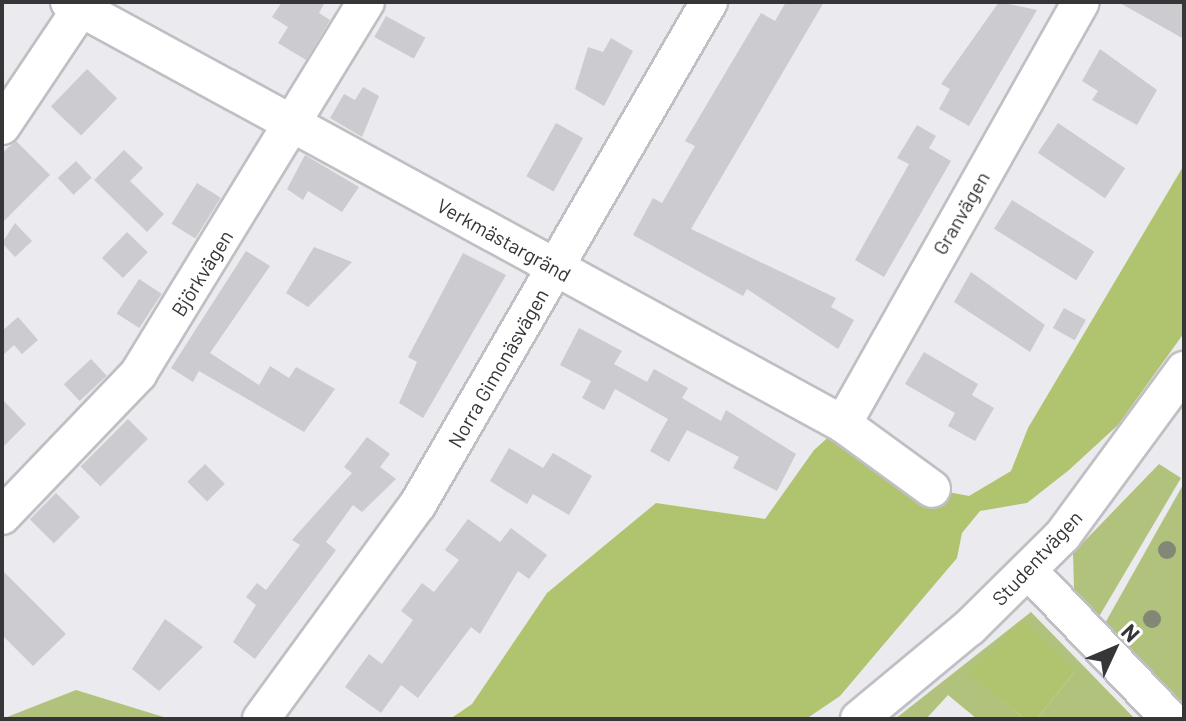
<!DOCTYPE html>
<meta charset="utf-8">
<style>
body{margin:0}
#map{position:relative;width:1186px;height:721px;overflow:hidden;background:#ebeaef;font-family:Barlow,sans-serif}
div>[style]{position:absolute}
.green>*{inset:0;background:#b1c27c}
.forest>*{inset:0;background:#b0c470}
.building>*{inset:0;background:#cbcbd0;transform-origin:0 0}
.roads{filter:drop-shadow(2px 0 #bfbfc4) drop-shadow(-2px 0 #bfbfc4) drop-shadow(0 2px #bfbfc4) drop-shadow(0 -2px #bfbfc4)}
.minor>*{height:36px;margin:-18px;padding:0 18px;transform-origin:18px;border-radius:18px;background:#fff}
.trees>*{width:18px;height:18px;margin:-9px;border-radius:50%;background:#838775}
span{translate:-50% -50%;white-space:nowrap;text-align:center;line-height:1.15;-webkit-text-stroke:6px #fff;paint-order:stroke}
.street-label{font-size:20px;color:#363638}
.frame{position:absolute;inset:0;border:4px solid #363638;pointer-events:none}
.north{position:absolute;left:1074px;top:609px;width:80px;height:80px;-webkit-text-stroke:6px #fff;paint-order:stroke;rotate:46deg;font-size:22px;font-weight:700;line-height:32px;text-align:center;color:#363638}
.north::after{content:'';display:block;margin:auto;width:28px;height:36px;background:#363638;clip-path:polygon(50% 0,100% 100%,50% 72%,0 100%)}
</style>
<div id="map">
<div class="green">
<i style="clip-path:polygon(1159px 464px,1181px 478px,1097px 620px,1074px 590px,1073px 553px)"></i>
<i style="clip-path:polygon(1184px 483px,1184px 719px,1095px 641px)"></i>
<i style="clip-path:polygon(1031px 612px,1135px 719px,1037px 719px,1075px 671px,968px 673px,1025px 719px,977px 719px,948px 695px,926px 719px,895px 719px)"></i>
<i style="clip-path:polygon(76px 690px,170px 719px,2px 719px)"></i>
</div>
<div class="forest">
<i style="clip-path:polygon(1184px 165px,1184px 333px,1118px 425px,1069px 470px,1027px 503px,980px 511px,962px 533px,957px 558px,840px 696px,806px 719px,450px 719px,472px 704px,547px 593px,656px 503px,765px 519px,814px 450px,843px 424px,932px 489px,969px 496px,1011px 471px,1028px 428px)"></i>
<i style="clip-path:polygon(1023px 620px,1075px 671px,1037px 719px,1025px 719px,967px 673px)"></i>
</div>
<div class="building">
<i style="clip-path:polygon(282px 2px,325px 2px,319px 13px,330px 20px,306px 60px,278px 43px,288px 27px,272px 17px)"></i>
<i style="clip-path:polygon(786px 2px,824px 2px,691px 229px,836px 298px,831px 307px,854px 320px,838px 349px,747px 289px,743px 296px,633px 235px,653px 198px,662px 203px,695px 146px,685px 141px,761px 13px,775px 21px)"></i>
<i style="clip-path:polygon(999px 2px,1037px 10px,969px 126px,939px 109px,950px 89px,941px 84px)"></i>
<i style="clip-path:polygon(1118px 2px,1184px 2px,1184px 39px)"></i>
<i style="left:386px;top:16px;width:45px;height:24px;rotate:29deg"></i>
<i style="clip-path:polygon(611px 38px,633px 51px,604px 106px,575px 89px,588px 47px,603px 52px)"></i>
<i style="clip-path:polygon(1100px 49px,1157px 90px,1137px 125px,1092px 100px,1098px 91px,1082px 81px)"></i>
<i style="left:87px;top:69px;width:42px;height:52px;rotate:44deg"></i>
<i style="clip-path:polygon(363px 87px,379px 96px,362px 137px,330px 118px,344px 94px,355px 100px)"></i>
<i style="left:556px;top:123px;width:31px;height:61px;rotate:29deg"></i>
<i style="left:1058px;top:123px;width:81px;height:36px;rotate:34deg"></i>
<i style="clip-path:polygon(917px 125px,936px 136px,929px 148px,951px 161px,884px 277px,855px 260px,909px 164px,897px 158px)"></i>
<i style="clip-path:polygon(16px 141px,50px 175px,2px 223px,2px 153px)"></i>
<i style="clip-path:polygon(124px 150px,143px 168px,130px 181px,164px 214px,147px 232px,94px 180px)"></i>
<i style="clip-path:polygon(305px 155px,359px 187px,342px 212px,308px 191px,303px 200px,287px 189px)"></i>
<i style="left:76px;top:161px;width:23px;height:25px;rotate:47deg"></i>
<i style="left:197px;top:183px;width:28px;height:48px;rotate:32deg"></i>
<i style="left:1012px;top:200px;width:97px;height:34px;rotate:32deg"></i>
<i style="clip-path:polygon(15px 223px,32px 241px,15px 257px,2px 243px)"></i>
<i style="left:127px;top:232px;width:29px;height:36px;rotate:44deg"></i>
<i style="clip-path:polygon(314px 247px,352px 262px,308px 307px,286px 293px)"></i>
<i style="clip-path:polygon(246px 251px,270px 266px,210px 353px,259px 385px,270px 366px,289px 378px,296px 367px,335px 389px,304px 432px,199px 371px,193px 382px,171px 368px)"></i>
<i style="clip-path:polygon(463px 253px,506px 275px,423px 418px,399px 403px,417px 362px,408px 357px)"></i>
<i style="clip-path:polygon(971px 272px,1045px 325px,1030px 352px,954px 302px)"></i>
<i style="left:139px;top:279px;width:27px;height:41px;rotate:33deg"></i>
<i style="left:1064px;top:308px;width:25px;height:23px;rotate:29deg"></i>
<i style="clip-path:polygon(18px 317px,38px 340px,22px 354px,14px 345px,2px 356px,2px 331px)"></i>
<i style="clip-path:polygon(579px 328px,622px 351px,614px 364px,647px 382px,654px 369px,688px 388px,682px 398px,721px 421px,726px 410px,796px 454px,777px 491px,733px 468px,739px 457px,687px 430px,669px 462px,650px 451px,668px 419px,615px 389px,604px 410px,582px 398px,591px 381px,560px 365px)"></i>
<i style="clip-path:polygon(924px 352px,978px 384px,972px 395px,994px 408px,975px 441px,948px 426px,955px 413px,905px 384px)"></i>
<i style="left:91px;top:359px;width:23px;height:37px;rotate:47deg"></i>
<i style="clip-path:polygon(2px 399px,26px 424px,2px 448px)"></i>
<i style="left:128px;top:419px;width:28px;height:67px;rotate:45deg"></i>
<i style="clip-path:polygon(367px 437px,390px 454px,380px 467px,396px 479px,362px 512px,353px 505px,326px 542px,336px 550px,255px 659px,233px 642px,256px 605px,246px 597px,257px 583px,266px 590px,300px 545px,292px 540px,352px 473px,344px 467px)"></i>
<i style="clip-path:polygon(509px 448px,543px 468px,553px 453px,592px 476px,569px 515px,533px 494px,527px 504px,490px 481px)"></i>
<i style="left:205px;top:464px;width:28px;height:25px;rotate:45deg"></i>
<i style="left:56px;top:493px;width:34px;height:37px;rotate:45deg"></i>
<i style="clip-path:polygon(468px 519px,500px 542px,511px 528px,547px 555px,529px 579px,518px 571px,480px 634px,471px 627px,418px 698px,401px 685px,381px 713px,345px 687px,369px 654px,382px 664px,413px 620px,401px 611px,422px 583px,434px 592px,459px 560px,445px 550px)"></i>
<i style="clip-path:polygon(2px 570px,66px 634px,33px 666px,2px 635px)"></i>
<i style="clip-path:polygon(165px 619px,203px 647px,159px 691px,132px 669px)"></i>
</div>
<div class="roads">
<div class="minor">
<i style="left:69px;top:2px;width:882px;rotate:28.6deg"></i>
<i style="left:843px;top:424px;width:110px;rotate:36.1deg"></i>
<i style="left:2px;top:126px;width:149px;rotate:-56.2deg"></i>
<i style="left:843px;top:424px;width:484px;rotate:-60.6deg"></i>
<i style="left:2px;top:516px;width:197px;rotate:-46.2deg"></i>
<i style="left:138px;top:374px;width:436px;rotate:-58.5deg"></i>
<i style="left:1029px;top:571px;width:204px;rotate:46.4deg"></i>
<i style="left:261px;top:719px;width:266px;rotate:-53.9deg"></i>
<i style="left:418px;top:504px;width:580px;rotate:-59.9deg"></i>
<i style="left:859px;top:719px;width:144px;rotate:-39.7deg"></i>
<i style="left:970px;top:627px;width:131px;rotate:-44.7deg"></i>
<i style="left:1063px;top:535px;width:205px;rotate:-53.7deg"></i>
</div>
</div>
<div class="trees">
<i style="left:1167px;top:550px"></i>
<i style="left:1152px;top:619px"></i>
</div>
<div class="street-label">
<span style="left:961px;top:213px;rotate:-60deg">Granvägen</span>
<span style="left:504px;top:240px;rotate:29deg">Verkmästargränd</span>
<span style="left:202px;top:273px;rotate:-58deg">Björkvägen</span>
<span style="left:498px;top:368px;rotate:-60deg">Norra Gimonäsvägen</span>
<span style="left:1037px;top:558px;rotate:-47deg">Studentvägen</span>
</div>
<div class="frame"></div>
<div class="north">N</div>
</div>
